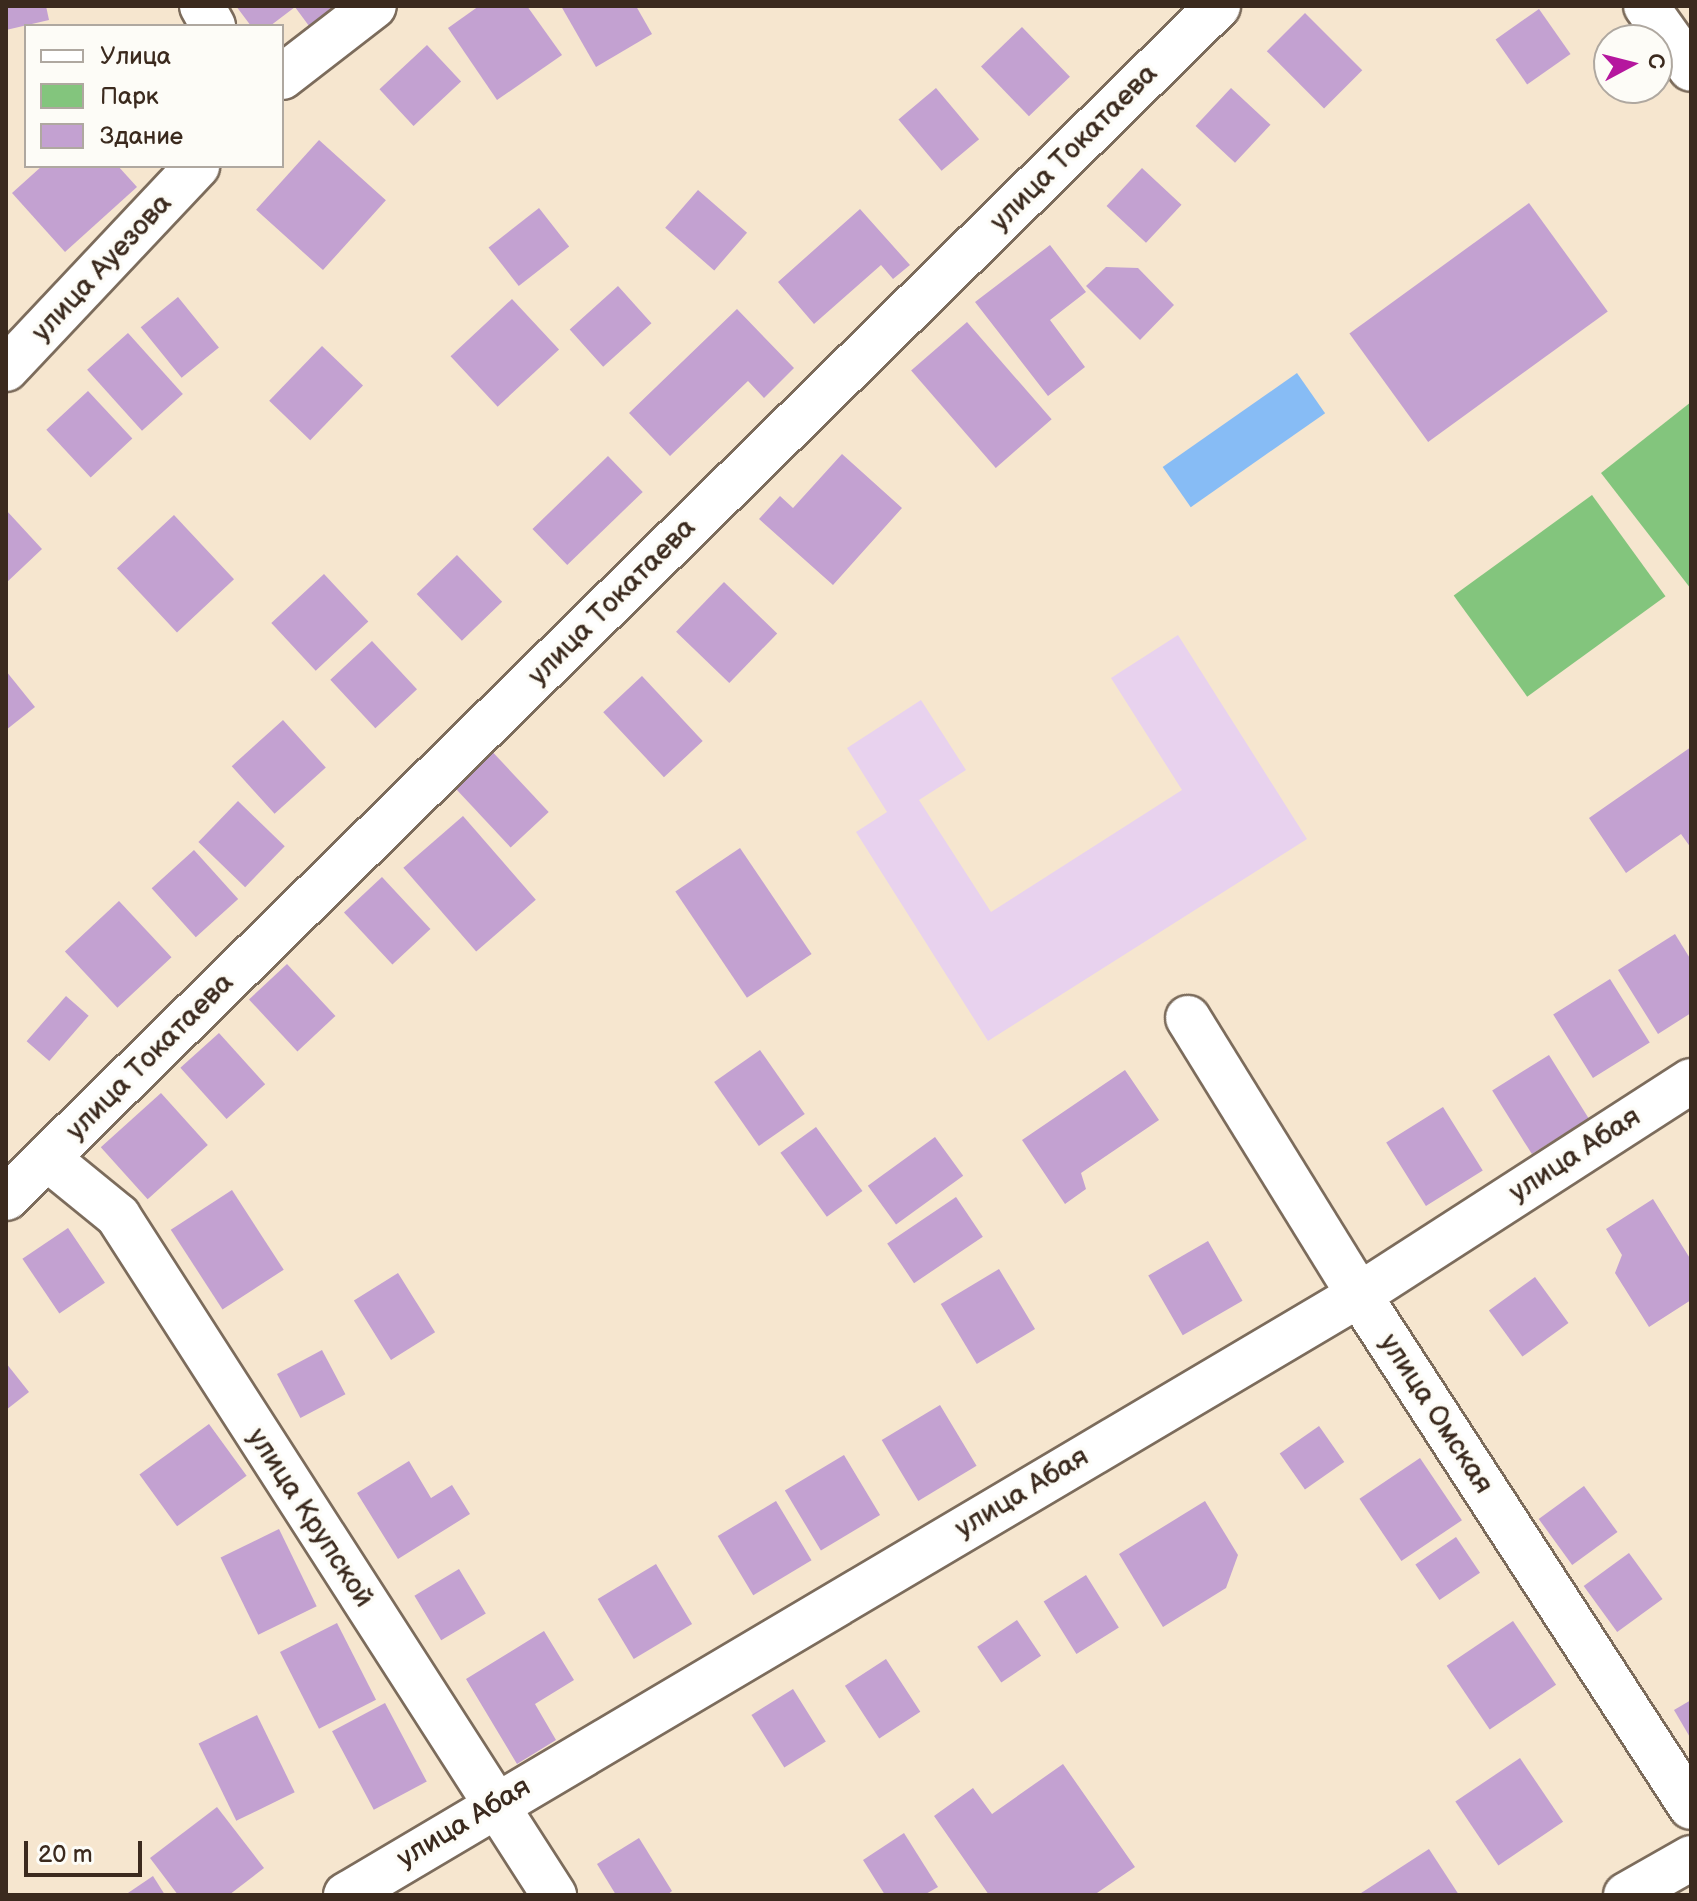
<!DOCTYPE html>
<meta charset="utf-8">
<style>
body{margin:0}
#map{position:relative;width:1697px;height:1901px;overflow:hidden;background:#f6e6cf;font-family:"Balsamiq Sans",sans-serif}
div>[style]{position:absolute}
.built>*{inset:0;background:#e8d2ee}
.green>*{inset:0;background:#83c57d;transform-origin:0 0}
.water>*{inset:0;background:#87bcf5;transform-origin:0 0}
.building>*{inset:0;background:#c3a1d1;transform-origin:0 0}
.roads{filter:drop-shadow(2px 0 #7c6c5c) drop-shadow(-2px 0 #7c6c5c) drop-shadow(0 2px #7c6c5c) drop-shadow(0 -2px #7c6c5c)}
.minor>*{height:44px;margin:-22px;padding:0 22px;transform-origin:22px;border-radius:22px;background:#fff}
span{translate:-50% -50%;white-space:nowrap;text-align:center;line-height:1.15;-webkit-text-stroke:7px #fdfcf7;paint-order:stroke}
.street-label{font-size:28px;color:#3b2a1e}
.frame{position:absolute;inset:0;border:8px solid #3b2a1e;pointer-events:none}
.legend{position:absolute;left:24px;top:24px;width:260px;height:144px;box-sizing:border-box;background:#fdfcf7;border:2px solid #afa8a0;margin:0;padding:10px 14px;list-style:none;font-size:24px;color:#3b2a1e}
.legend li{display:flex;align-items:center;gap:16px;height:40px}
.legend b{width:40px;border:2px solid #afa8a0}
.north{position:absolute;left:1593px;top:24px;width:80px;height:80px;box-sizing:border-box;background:#fdfcf7;border:2px solid #afa8a0;border-radius:50%;rotate:83deg;font-size:22px;font-weight:700;line-height:32px;text-align:center;color:#3b2a1e}
.north::after{content:'';display:block;margin:auto;width:28px;height:36px;background:#b5179e;clip-path:polygon(50% 0,100% 100%,50% 72%,0 100%)}
.scale{position:absolute;left:24px;top:1841px;width:118px;height:36px;box-sizing:border-box;border:4px solid #3b2a1e;border-top:0;padding-left:10px;font-size:24px;line-height:28px;white-space:nowrap;color:#3b2a1e;-webkit-text-stroke:6px #fdfcf7;paint-order:stroke}
</style>
<div id="map">
<div class="built">
<i style="clip-path:polygon(1178px 635px,1307px 839px,988px 1041px,856px 832px,887px 812px,847px 748px,921px 700px,966px 770px,919px 800px,991px 912px,1182px 790px,1111px 678px)"></i>
</div>
<div class="green">
<i style="clip-path:polygon(1691px 402px,1691px 589px,1601px 473px)"></i>
<i style="left:1592px;top:495px;width:125px;height:171px;rotate:54deg"></i>
</div>
<div class="water">
<i style="left:1297px;top:373px;width:49px;height:164px;rotate:55deg"></i>
</div>
<div class="building">
<i style="clip-path:polygon(6px 6px,46px 6px,49px 20px,6px 30px)"></i>
<i style="clip-path:polygon(236px 6px,336px 6px,309px 26px,295px 7px,270px 26px,251px 26px)"></i>
<i style="clip-path:polygon(479px 6px,527px 6px,562px 55px,497px 100px,448px 28px)"></i>
<i style="clip-path:polygon(561px 6px,636px 6px,652px 34px,596px 67px)"></i>
<i style="left:1539px;top:9px;width:55px;height:53px;rotate:55deg"></i>
<i style="left:1305px;top:13px;width:81px;height:54px;rotate:45deg"></i>
<i style="left:1022px;top:27px;width:69px;height:57px;rotate:46deg"></i>
<i style="left:427px;top:45px;width:50px;height:65px;rotate:47deg"></i>
<i style="left:936px;top:88px;width:67px;height:49px;rotate:50deg"></i>
<i style="left:1231px;top:88px;width:54px;height:52px;rotate:43deg"></i>
<i style="left:319px;top:140px;width:90px;height:94px;rotate:42deg"></i>
<i style="clip-path:polygon(42px 166px,118px 166px,137px 187px,65px 252px,12px 193px)"></i>
<i style="left:1142px;top:168px;width:54px;height:52px;rotate:43deg"></i>
<i style="left:698px;top:190px;width:65px;height:50px;rotate:41deg"></i>
<i style="left:1529px;top:203px;width:134px;height:222px;rotate:54deg"></i>
<i style="left:539px;top:208px;width:49px;height:64px;rotate:52deg"></i>
<i style="clip-path:polygon(860px 209px,910px 265px,893px 279px,881px 265px,814px 324px,778px 282px)"></i>
<i style="clip-path:polygon(1050px 245px,1086px 292px,1050px 320px,1085px 367px,1048px 396px,975px 302px)"></i>
<i style="clip-path:polygon(1106px 267px,1138px 268px,1174px 305px,1140px 340px,1086px 286px)"></i>
<i style="left:618px;top:286px;width:50px;height:65px;rotate:48deg"></i>
<i style="left:178px;top:297px;width:65px;height:48px;rotate:51deg"></i>
<i style="left:512px;top:299px;width:69px;height:84px;rotate:47deg"></i>
<i style="clip-path:polygon(737px 309px,794px 368px,764px 398px,748px 381px,670px 456px,629px 413px)"></i>
<i style="left:967px;top:322px;width:129px;height:74px;rotate:49deg"></i>
<i style="left:128px;top:333px;width:82px;height:55px;rotate:48deg"></i>
<i style="left:322px;top:346px;width:57px;height:76px;rotate:44deg"></i>
<i style="left:88px;top:391px;width:65px;height:57px;rotate:47deg"></i>
<i style="clip-path:polygon(842px 454px,902px 508px,833px 585px,759px 519px,780px 496px,793px 508px)"></i>
<i style="left:608px;top:456px;width:50px;height:105px;rotate:46deg"></i>
<i style="clip-path:polygon(6px 510px,42px 549px,6px 583px)"></i>
<i style="left:174px;top:515px;width:88px;height:78px;rotate:47deg"></i>
<i style="left:457px;top:555px;width:65px;height:56px;rotate:46deg"></i>
<i style="left:324px;top:574px;width:65px;height:72px;rotate:47deg"></i>
<i style="left:724px;top:582px;width:74px;height:69px;rotate:44deg"></i>
<i style="left:372px;top:641px;width:66px;height:57px;rotate:47deg"></i>
<i style="clip-path:polygon(6px 671px,35px 707px,6px 730px)"></i>
<i style="left:642px;top:676px;width:89px;height:53px;rotate:47deg"></i>
<i style="left:283px;top:720px;width:64px;height:69px;rotate:48deg"></i>
<i style="left:488px;top:747px;width:89px;height:52px;rotate:47deg"></i>
<i style="clip-path:polygon(1691px 747px,1691px 848px,1681px 834px,1626px 873px,1589px 818px)"></i>
<i style="left:238px;top:801px;width:65px;height:57px;rotate:44deg"></i>
<i style="left:463px;top:816px;width:111px;height:79px;rotate:49deg"></i>
<i style="left:740px;top:848px;width:128px;height:78px;rotate:56deg"></i>
<i style="left:194px;top:850px;width:66px;height:57px;rotate:48deg"></i>
<i style="left:382px;top:877px;width:71px;height:52px;rotate:47deg"></i>
<i style="left:119px;top:901px;width:77px;height:74px;rotate:47deg"></i>
<i style="clip-path:polygon(1675px 934px,1691px 960px,1691px 1013px,1658px 1034px,1618px 970px)"></i>
<i style="left:287px;top:964px;width:71px;height:52px;rotate:47deg"></i>
<i style="left:1610px;top:979px;width:75px;height:67px;rotate:58deg"></i>
<i style="left:66px;top:996px;width:30px;height:60px;rotate:41deg"></i>
<i style="left:219px;top:1033px;width:69px;height:52px;rotate:48deg"></i>
<i style="left:760px;top:1050px;width:78px;height:56px;rotate:55deg"></i>
<i style="left:1549px;top:1055px;width:75px;height:67px;rotate:58deg"></i>
<i style="clip-path:polygon(1125px 1070px,1159px 1120px,1081px 1173px,1086px 1189px,1065px 1204px,1022px 1140px)"></i>
<i style="left:161px;top:1093px;width:70px;height:81px;rotate:48deg"></i>
<i style="left:1443px;top:1107px;width:75px;height:67px;rotate:58deg"></i>
<i style="left:816px;top:1127px;width:79px;height:44px;rotate:54deg"></i>
<i style="left:935px;top:1137px;width:48px;height:83px;rotate:54deg"></i>
<i style="left:232px;top:1190px;width:95px;height:73px;rotate:57deg"></i>
<i style="left:956px;top:1197px;width:48px;height:83px;rotate:56deg"></i>
<i style="clip-path:polygon(1653px 1199px,1691px 1260px,1691px 1300px,1649px 1327px,1615px 1273px,1622px 1255px,1606px 1229px)"></i>
<i style="left:68px;top:1228px;width:66px;height:55px;rotate:56deg"></i>
<i style="left:1208px;top:1241px;width:69px;height:69px;rotate:60deg"></i>
<i style="left:999px;top:1269px;width:70px;height:68px;rotate:59deg"></i>
<i style="left:398px;top:1273px;width:70px;height:52px;rotate:58deg"></i>
<i style="left:1535px;top:1277px;width:57px;height:57px;rotate:54deg"></i>
<i style="left:322px;top:1350px;width:50px;height:51px;rotate:62deg"></i>
<i style="clip-path:polygon(6px 1363px,29px 1392px,6px 1410px)"></i>
<i style="left:940px;top:1405px;width:71px;height:68px;rotate:59deg"></i>
<i style="left:209px;top:1424px;width:64px;height:86px;rotate:54deg"></i>
<i style="left:1319px;top:1426px;width:44px;height:48px;rotate:55deg"></i>
<i style="left:844px;top:1455px;width:70px;height:69px;rotate:59deg"></i>
<i style="left:1420px;top:1458px;width:75px;height:73px;rotate:56deg"></i>
<i style="clip-path:polygon(409px 1461px,431px 1498px,452px 1485px,470px 1514px,398px 1559px,357px 1493px)"></i>
<i style="left:1584px;top:1486px;width:57px;height:56px;rotate:54deg"></i>
<i style="left:776px;top:1501px;width:69px;height:68px;rotate:59deg"></i>
<i style="clip-path:polygon(1205px 1501px,1238px 1555px,1226px 1588px,1163px 1627px,1119px 1554px)"></i>
<i style="left:279px;top:1529px;width:86px;height:65px;rotate:64deg"></i>
<i style="left:1456px;top:1537px;width:43px;height:49px;rotate:56deg"></i>
<i style="left:1629px;top:1553px;width:57px;height:56px;rotate:54deg"></i>
<i style="left:656px;top:1564px;width:70px;height:68px;rotate:59deg"></i>
<i style="left:459px;top:1569px;width:52px;height:52px;rotate:59deg"></i>
<i style="left:1086px;top:1575px;width:62px;height:50px;rotate:58deg"></i>
<i style="left:1017px;top:1620px;width:43px;height:48px;rotate:56deg"></i>
<i style="left:1513px;top:1621px;width:77px;height:80px;rotate:56deg"></i>
<i style="left:337px;top:1623px;width:86px;height:64px;rotate:63deg"></i>
<i style="clip-path:polygon(544px 1631px,574px 1680px,535px 1704px,556px 1740px,517px 1764px,466px 1679px)"></i>
<i style="left:886px;top:1659px;width:63px;height:49px;rotate:57deg"></i>
<i style="left:793px;top:1689px;width:62px;height:49px;rotate:58deg"></i>
<i style="clip-path:polygon(1691px 1700px,1691px 1739px,1674px 1710px)"></i>
<i style="left:385px;top:1703px;width:89px;height:60px;rotate:62deg"></i>
<i style="left:257px;top:1715px;width:86px;height:65px;rotate:64deg"></i>
<i style="left:1520px;top:1758px;width:77px;height:78px;rotate:56deg"></i>
<i style="clip-path:polygon(1063px 1764px,1135px 1867px,1094px 1895px,989px 1895px,934px 1816px,973px 1788px,992px 1814px)"></i>
<i style="clip-path:polygon(217px 1807px,264px 1868px,229px 1895px,178px 1895px,150px 1858px)"></i>
<i style="clip-path:polygon(904px 1833px,938px 1887px,924px 1895px,885px 1895px,863px 1860px)"></i>
<i style="clip-path:polygon(639px 1838px,672px 1891px,667px 1895px,616px 1895px,597px 1864px)"></i>
<i style="clip-path:polygon(1429px 1849px,1459px 1895px,1358px 1895px)"></i>
<i style="clip-path:polygon(153px 1876px,165px 1895px,125px 1895px)"></i>
</div>
<div class="roads">
<div class="minor">
<i style="left:202px;top:6px;width:23px;rotate:61deg"></i>
<i style="left:1646px;top:6px;width:77px;rotate:54.5deg"></i>
<i style="left:282px;top:77px;width:116px;rotate:-37.7deg"></i>
<i style="left:6px;top:369px;width:279px;rotate:-46.7deg"></i>
<i style="left:1188px;top:1018px;width:326px;rotate:58.3deg"></i>
<i style="left:1359px;top:1295px;width:610px;rotate:57.04deg"></i>
<i style="left:47px;top:1158px;width:92px;rotate:39.2deg"></i>
<i style="left:118px;top:1216px;width:807px;rotate:57.29deg"></i>
<i style="left:6px;top:1198px;width:1700px;rotate:-44.52deg"></i>
<i style="left:346px;top:1895px;width:1177px;rotate:-30.64deg"></i>
<i style="left:1359px;top:1295px;width:395px;rotate:-32.8deg"></i>
<i style="left:1626px;top:1895px;width:75px;rotate:-29.6deg"></i>
</div>
</div>
<div class="street-label">
<span style="left:1074px;top:148px;rotate:-45deg">улица Токатаева</span>
<span style="left:102px;top:268px;rotate:-47deg">улица Ауезова</span>
<span style="left:612px;top:602px;rotate:-45deg">улица Токатаева</span>
<span style="left:150px;top:1057px;rotate:-45deg">улица Токатаева</span>
<span style="left:1575px;top:1155px;rotate:-33deg">улица Абая</span>
<span style="left:1436px;top:1414px;rotate:57deg">улица Омская</span>
<span style="left:1022px;top:1493px;rotate:-31deg">улица Абая</span>
<span style="left:310px;top:1518px;rotate:57deg">улица Крупской</span>
<span style="left:464px;top:1823px;rotate:-31deg">улица Абая</span>
</div>
<div class="frame"></div>
<ul class="legend">
<li><b style="height:10px;background:#fff"></b>Улица</li>
<li><b style="height:22px;background:#83c57d"></b>Парк</li>
<li><b style="height:22px;background:#c3a1d1"></b>Здание</li>
</ul>
<div class="north">С</div>
<div class="scale">20 m</div>
</div>
